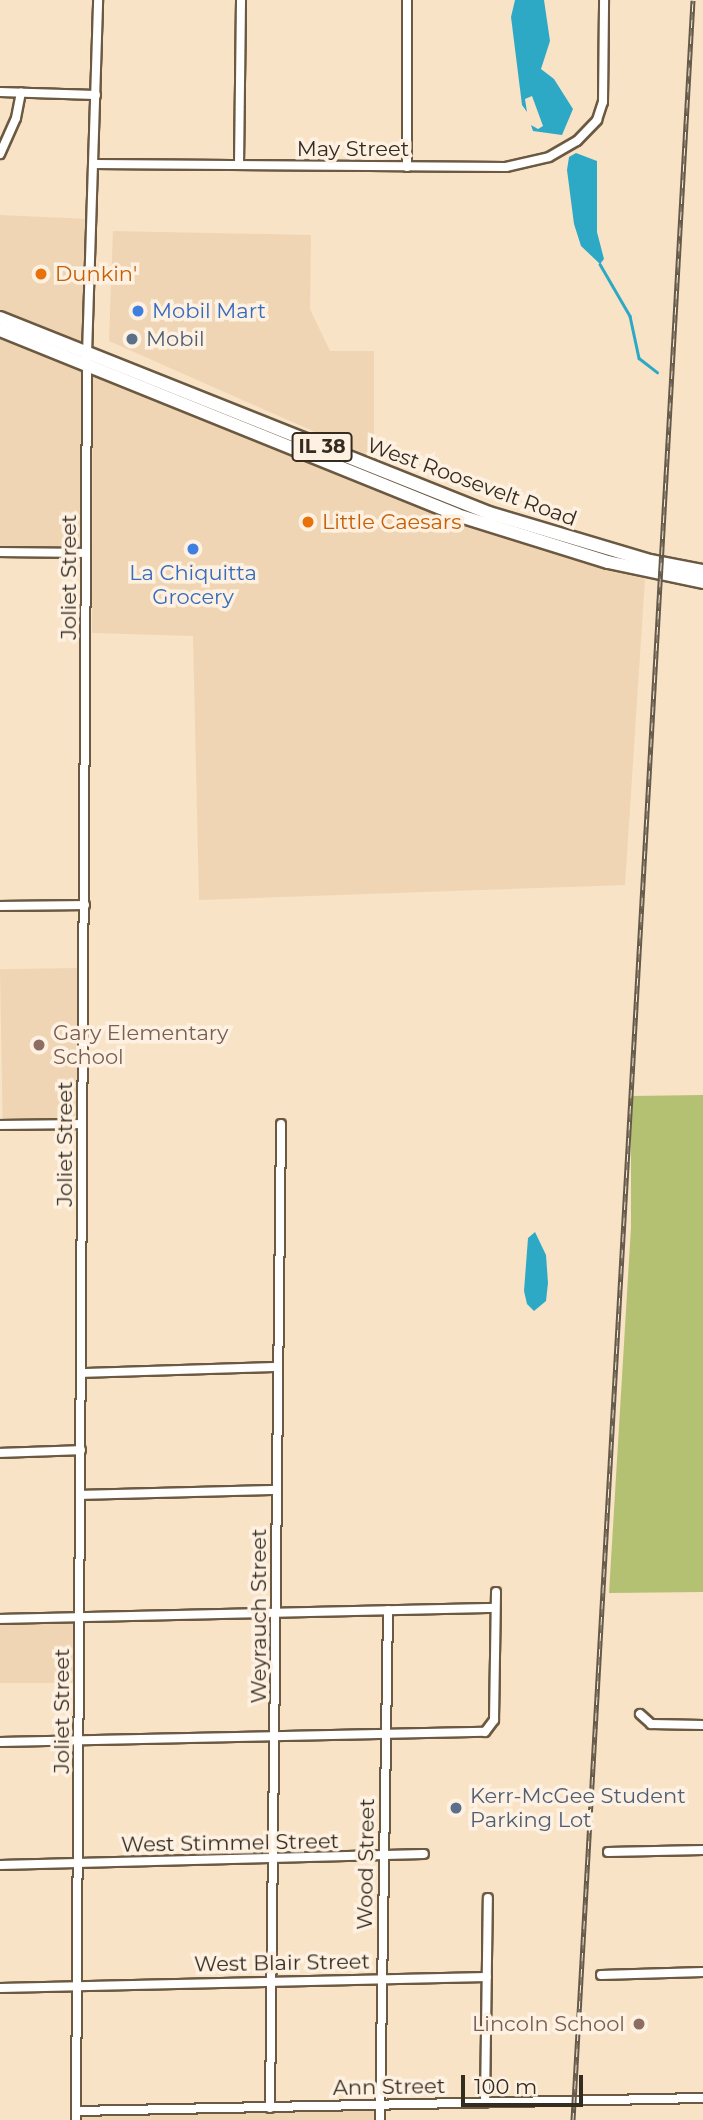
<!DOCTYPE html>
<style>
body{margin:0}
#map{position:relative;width:703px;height:2120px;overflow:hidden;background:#f8e3c7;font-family:Montserrat,sans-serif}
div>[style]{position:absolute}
.built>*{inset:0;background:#efd5b3;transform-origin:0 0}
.green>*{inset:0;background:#b5c172}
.water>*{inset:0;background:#2ea9c5}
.stream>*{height:2.5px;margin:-1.25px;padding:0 1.25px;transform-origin:1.25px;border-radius:1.25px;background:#2ea9c5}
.roads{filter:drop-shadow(2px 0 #6b5941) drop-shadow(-2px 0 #6b5941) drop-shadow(0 2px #6b5941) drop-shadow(0 -2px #6b5941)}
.minor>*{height:8px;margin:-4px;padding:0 4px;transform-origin:4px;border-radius:4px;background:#fff}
.primary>*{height:12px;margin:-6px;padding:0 6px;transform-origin:6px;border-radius:6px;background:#fff}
.rail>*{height:5px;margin-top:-2.5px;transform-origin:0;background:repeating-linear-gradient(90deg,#fef1e1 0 8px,#655a4a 0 16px);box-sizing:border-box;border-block:2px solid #655a4a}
.dots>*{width:19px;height:19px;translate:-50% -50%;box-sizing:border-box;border:4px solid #fef1e1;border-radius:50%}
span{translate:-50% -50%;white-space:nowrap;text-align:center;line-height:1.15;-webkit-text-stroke:7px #fef1e1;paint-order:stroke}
.shield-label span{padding:2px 5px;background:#fef1e1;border:2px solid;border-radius:5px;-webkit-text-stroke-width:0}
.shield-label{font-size:19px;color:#342c21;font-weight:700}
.street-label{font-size:21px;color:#342c21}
.food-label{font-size:21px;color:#c56008}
.left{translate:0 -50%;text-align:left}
.shop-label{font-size:21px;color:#366cbe}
.service-label{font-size:21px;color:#4e5e75}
.education-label{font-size:21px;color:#785e54}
.right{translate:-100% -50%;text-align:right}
.scale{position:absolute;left:461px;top:2075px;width:122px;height:32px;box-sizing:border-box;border:4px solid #342c21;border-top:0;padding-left:9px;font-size:21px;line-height:24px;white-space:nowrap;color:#342c21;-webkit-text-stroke:5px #fef1e1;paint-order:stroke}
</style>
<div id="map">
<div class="built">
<i style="clip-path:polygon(0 215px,88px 219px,85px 348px,0 313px)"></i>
<i style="clip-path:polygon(113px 231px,311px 235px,310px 309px,330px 351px,374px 351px,374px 458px,109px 341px)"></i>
<i style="clip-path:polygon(0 335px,82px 370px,81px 558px,0 559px)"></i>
<i style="clip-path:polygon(93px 376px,442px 514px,589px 565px,645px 579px,625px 885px,199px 900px,193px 636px,92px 633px)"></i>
<i style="left:77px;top:968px;width:154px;height:77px;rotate:89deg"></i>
<i style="left:75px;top:1614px;width:69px;height:75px;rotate:90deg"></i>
<i style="clip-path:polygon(375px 2110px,375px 2120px,80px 2120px,80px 2115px)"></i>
</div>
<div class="green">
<i style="clip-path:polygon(703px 1095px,703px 1592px,609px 1593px,631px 1227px,631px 1096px)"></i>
</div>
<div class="water">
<i style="clip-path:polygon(515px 0,544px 0,550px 41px,541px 69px,554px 79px,573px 109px,562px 135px,533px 131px,531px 125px,538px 129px,543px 126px,532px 96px,525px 99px,527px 112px,522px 105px,511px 17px)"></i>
<i style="clip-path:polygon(576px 153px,597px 161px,597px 232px,604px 259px,600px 264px,581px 246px,574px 224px,567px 170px,569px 157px)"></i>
<i style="clip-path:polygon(535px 1232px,546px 1255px,548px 1283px,546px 1301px,534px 1311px,527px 1304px,524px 1291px,528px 1238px)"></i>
</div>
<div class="stream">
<i style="left:600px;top:264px;width:60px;rotate:60deg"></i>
<i style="left:630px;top:316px;width:43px;rotate:77.9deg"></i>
<i style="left:639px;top:358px;width:23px;rotate:38deg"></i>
</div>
<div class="roads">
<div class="minor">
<i style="left:0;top:92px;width:96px;rotate:1.8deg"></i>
<i style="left:0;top:154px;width:39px;rotate:-66deg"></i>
<i style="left:16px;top:118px;width:26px;rotate:-79deg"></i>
<i style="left:94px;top:164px;width:412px;rotate:0.4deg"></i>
<i style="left:506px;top:167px;width:44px;rotate:-13.1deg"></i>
<i style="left:549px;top:157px;width:32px;rotate:-30deg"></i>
<i style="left:577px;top:141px;width:29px;rotate:-46deg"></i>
<i style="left:597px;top:120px;width:19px;rotate:-72deg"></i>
<i style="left:603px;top:102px;width:102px;rotate:-89.4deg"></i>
<i style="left:239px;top:165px;width:165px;rotate:-89.3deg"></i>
<i style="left:407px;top:167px;width:167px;rotate:-90deg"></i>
<i style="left:0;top:552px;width:86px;rotate:0.7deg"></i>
<i style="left:0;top:906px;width:85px;rotate:-0.7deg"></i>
<i style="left:0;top:1125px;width:82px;rotate:-0.7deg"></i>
<i style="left:82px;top:1373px;width:196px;rotate:-1.8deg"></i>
<i style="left:0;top:1453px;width:81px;rotate:-2.1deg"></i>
<i style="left:81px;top:1495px;width:196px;rotate:-1.5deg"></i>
<i style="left:0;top:1619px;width:495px;rotate:-1.3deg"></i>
<i style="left:640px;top:1714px;width:15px;rotate:42deg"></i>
<i style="left:651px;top:1724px;width:52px;rotate:1.1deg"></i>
<i style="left:0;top:1742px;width:485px;rotate:-1.2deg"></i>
<i style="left:485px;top:1732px;width:15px;rotate:-53deg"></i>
<i style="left:494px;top:1720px;width:128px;rotate:-89.1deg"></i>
<i style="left:608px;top:1852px;width:95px;rotate:-1.2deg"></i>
<i style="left:0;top:1865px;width:424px;rotate:-1.5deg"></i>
<i style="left:601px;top:1975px;width:102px;rotate:-1.7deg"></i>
<i style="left:0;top:1988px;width:487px;rotate:-1.3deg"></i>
<i style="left:485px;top:2103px;width:205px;rotate:-89.2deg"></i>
<i style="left:270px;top:2108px;width:984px;rotate:-89.36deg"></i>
<i style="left:76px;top:2111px;width:627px;rotate:-1.19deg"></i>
<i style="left:76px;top:2120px;width:1765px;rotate:-89.64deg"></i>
<i style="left:87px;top:355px;width:355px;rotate:-88.2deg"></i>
<i style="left:380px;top:2120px;width:510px;rotate:-89.1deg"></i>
</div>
<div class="primary">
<i style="left:0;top:318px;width:526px;rotate:21.74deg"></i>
<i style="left:489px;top:513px;width:168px;rotate:16.6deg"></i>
<i style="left:650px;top:561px;width:54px;rotate:10.7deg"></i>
<i style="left:0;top:330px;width:493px;rotate:22deg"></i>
<i style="left:457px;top:515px;width:158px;rotate:17.3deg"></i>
<i style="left:608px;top:562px;width:97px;rotate:11.9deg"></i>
</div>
</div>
<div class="rail">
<i style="left:573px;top:2120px;width:2123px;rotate:-86.76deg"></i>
</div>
<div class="dots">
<i style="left:41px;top:274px;background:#e8710a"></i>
<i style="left:138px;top:311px;background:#3f7fe0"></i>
<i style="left:132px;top:339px;background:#5c6f8a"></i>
<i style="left:308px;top:522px;background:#e8710a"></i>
<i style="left:193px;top:549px;background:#3f7fe0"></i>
<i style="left:39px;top:1045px;background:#8d6e63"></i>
<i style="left:456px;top:1808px;background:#5c6f8a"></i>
<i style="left:639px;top:2024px;background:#8d6e63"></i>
</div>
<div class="shield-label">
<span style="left:322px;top:447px">IL 38</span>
</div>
<div class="street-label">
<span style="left:353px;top:149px">May Street</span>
<span style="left:472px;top:482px;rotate:20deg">West Roosevelt Road</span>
<span style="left:69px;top:577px;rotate:-90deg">Joliet Street</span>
<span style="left:65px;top:1144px;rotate:-90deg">Joliet Street</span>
<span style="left:259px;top:1616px;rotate:-90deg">Weyrauch Street</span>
<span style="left:62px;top:1711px;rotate:-90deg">Joliet Street</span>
<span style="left:230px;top:1843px;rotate:-1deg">West Stimmel Street</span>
<span style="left:366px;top:1864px;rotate:-89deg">Wood Street</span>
<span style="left:282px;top:1963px;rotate:-1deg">West Blair Street</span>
<span style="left:389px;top:2087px;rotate:-1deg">Ann Street</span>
</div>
<div class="food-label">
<span class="left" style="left:55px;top:274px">Dunkin'</span>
<span class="left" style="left:322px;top:522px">Little Caesars</span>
</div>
<div class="shop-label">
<span class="left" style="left:152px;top:311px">Mobil Mart</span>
<span style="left:193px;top:585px">La Chiquitta<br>Grocery</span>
</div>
<div class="service-label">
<span class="left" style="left:146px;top:339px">Mobil</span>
<span class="left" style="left:470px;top:1808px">Kerr-McGee Student<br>Parking Lot</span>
</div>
<div class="education-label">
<span class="left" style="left:53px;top:1045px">Gary Elementary<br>School</span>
<span class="right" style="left:625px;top:2024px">Lincoln School</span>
</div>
<div class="scale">100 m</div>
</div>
